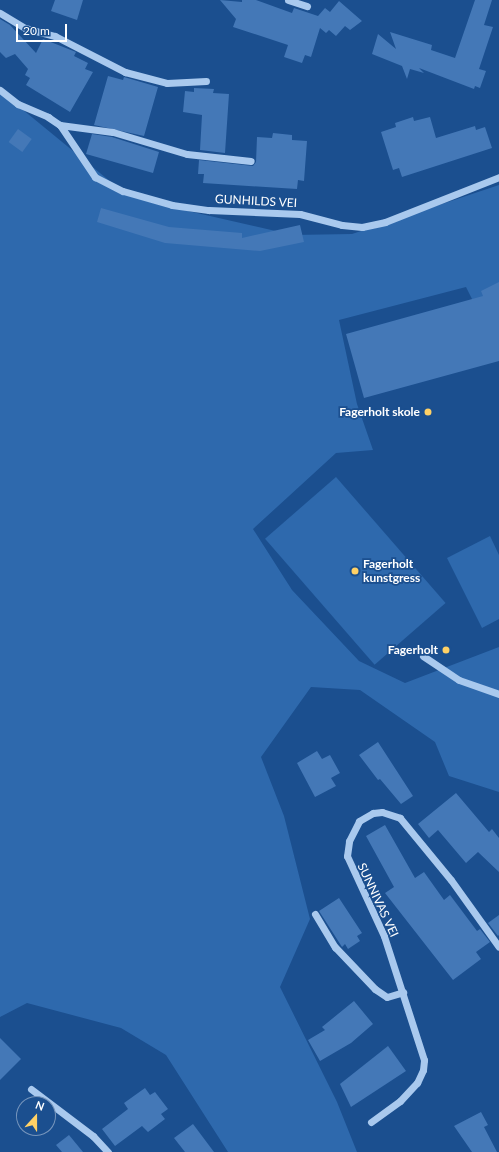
<!DOCTYPE html>
<style>
body{margin:0}
#map{position:relative;width:499px;height:1152px;overflow:hidden;background:#1b4f8f;font-family:Lato,sans-serif}
div>[style]{position:absolute}
.green>*{inset:0;background:#2e69ad;transform-origin:0 0}
.building>*{inset:0;background:#4478b7;transform-origin:0 0}
.minor>*{height:7px;margin:-3.5px;padding:0 3.5px;transform-origin:3.5px;border-radius:3.5px;background:#a9c9ee}
.dots>*{width:11px;height:11px;translate:-50% -50%;box-sizing:border-box;border:2px solid #1b4f8f;border-radius:50%}
span{translate:-50% -50%;white-space:nowrap;text-align:center;line-height:1.15;-webkit-text-stroke:3.5px #1b4f8f;paint-order:stroke}
.street-label{font-size:12px;color:#fff}
.poi-label{font-size:12px;color:#fff;font-weight:700}
.right{translate:-100% -50%;text-align:right}
.left{translate:0 -50%;text-align:left}
.north{position:absolute;left:16px;top:1096px;width:40px;height:40px;box-sizing:border-box;background:#1b4f8f;border:1px solid #7695bc;border-radius:50%;rotate:21deg;font-size:11px;font-weight:700;line-height:16px;text-align:center;color:#fff}
.north::after{content:'';display:block;margin:auto;width:14px;height:18px;background:#ffd166;clip-path:polygon(50% 0,100% 100%,50% 72%,0 100%)}
.scale{position:absolute;left:16px;top:24px;width:51px;height:18px;box-sizing:border-box;border:2px solid #fff;border-top:0;padding-left:5px;font-size:12px;line-height:14px;white-space:nowrap;color:#fff;-webkit-text-stroke:3px #1b4f8f;paint-order:stroke}
</style>
<div id="map">
<div class="green">
<i style="clip-path:polygon(0 91px,117px 187px,188px 211px,293px 235px,352px 234px,499px 185px,499px 322px,487px 329px,466px 287px,339px 320px,357px 404px,373px 450px,336px 453px,253px 529px,292px 590px,359px 661px,405px 683px,499px 647px,499px 792px,449px 776px,435px 742px,360px 690px,311px 687px,261px 757px,284px 816px,310px 919px,280px 987px,337px 1102px,357px 1152px,228px 1152px,166px 1055px,121px 1028px,27px 1003px,0 1017px)"></i>
<i style="left:336px;top:477px;width:167px;height:94px;rotate:49deg"></i>
<i style="clip-path:polygon(490px 536px,499px 555px,499px 619px,482px 628px,447px 558px)"></i>
</div>
<div class="building">
<i style="clip-path:polygon(55px 0,83px 0,77px 20px,51px 11px)"></i>
<i style="clip-path:polygon(220px 0,242px 2px,242px 0,256px 0,292px 13px,294px 8px,318px 16px,325px 8px,330px 12px,339px 1px,362px 21px,350px 30px,345px 26px,336px 36px,329px 30px,326px 33px,320px 28px,311px 57px,305px 55px,302px 63px,284px 57px,288px 45px,233px 27px,236px 19px)"></i>
<i style="clip-path:polygon(475px 0,492px 0,484px 25px,493px 27px,479px 69px,486px 71px,480px 88px,475px 86px,474px 89px,419px 68px,424px 73px,410px 69px,407px 79px,402px 66px,372px 54px,378px 34px,396px 49px,390px 32px,432px 45px,431px 50px,455px 58px)"></i>
<i style="clip-path:polygon(0 19px,10px 25px,36px 53px,43px 39px,76px 52px,74px 56px,88px 63px,85px 69px,93px 72px,70px 112px,26px 85px,30px 78px,25px 75px,28px 69px,15px 54px,6px 58px,0 52px)"></i>
<i style="clip-path:polygon(108px 76px,123px 80px,124px 77px,158px 87px,144px 136px,94px 125px)"></i>
<i style="clip-path:polygon(194px 88px,214px 89px,213px 93px,229px 94px,225px 153px,200px 150px,202px 115px,183px 112px,185px 91px,194px 92px)"></i>
<i style="clip-path:polygon(413px 117px,414px 121px,430px 117px,436px 138px,475px 126px,476px 130px,485px 127px,492px 148px,402px 177px,399px 168px,393px 170px,381px 132px,396px 127px,395px 123px)"></i>
<i style="left:18px;top:129px;width:17px;height:16px;rotate:36deg"></i>
<i style="clip-path:polygon(273px 133px,292px 135px,292px 140px,307px 141px,304px 181px,298px 180px,297px 189px,203px 183px,204px 174px,198px 174px,199px 160px,253px 166px,256px 162px,257px 137px,272px 138px)"></i>
<i style="clip-path:polygon(92px 134px,112px 137px,159px 152px,153px 173px,86px 154px)"></i>
<i style="clip-path:polygon(101px 208px,169px 227px,242px 233px,242px 238px,300px 225px,304px 242px,260px 251px,165px 243px,97px 222px)"></i>
<i style="clip-path:polygon(499px 282px,499px 361px,364px 398px,346px 334px,483px 296px,481px 291px)"></i>
<i style="clip-path:polygon(378px 742px,413px 796px,401px 804px,380px 779px,378px 780px,359px 755px)"></i>
<i style="clip-path:polygon(317px 751px,322px 759px,330px 755px,340px 773px,331px 778px,336px 786px,315px 797px,297px 763px)"></i>
<i style="clip-path:polygon(456px 793px,489px 832px,492px 829px,499px 838px,499px 872px,478px 852px,466px 863px,438px 830px,429px 838px,418px 824px)"></i>
<i style="clip-path:polygon(385px 825px,415px 878px,424px 872px,444px 900px,450px 895px,477px 931px,480px 929px,490px 942px,476px 952px,481px 959px,453px 980px,385px 893px,394px 887px,366px 836px)"></i>
<i style="clip-path:polygon(339px 898px,362px 933px,357px 936px,360px 941px,348px 949px,345px 944px,342px 947px,319px 911px)"></i>
<i style="clip-path:polygon(499px 915px,499px 935px,498px 936px,488px 923px)"></i>
<i style="clip-path:polygon(354px 1001px,373px 1024px,351px 1043px,320px 1061px,308px 1040px,325px 1030px,322px 1027px)"></i>
<i style="clip-path:polygon(0 1038px,21px 1059px,0 1080px)"></i>
<i style="clip-path:polygon(388px 1046px,406px 1071px,351px 1107px,340px 1084px)"></i>
<i style="clip-path:polygon(145px 1088px,150px 1095px,155px 1092px,168px 1109px,161px 1114px,165px 1119px,148px 1132px,142px 1126px,115px 1146px,102px 1129px,128px 1109px,124px 1103px)"></i>
<i style="clip-path:polygon(481px 1112px,488px 1125px,484px 1127px,497px 1152px,472px 1152px,454px 1126px)"></i>
<i style="clip-path:polygon(193px 1124px,214px 1152px,185px 1152px,174px 1138px)"></i>
<i style="clip-path:polygon(69px 1135px,83px 1152px,62px 1152px,56px 1145px)"></i>
</div>
<div class="minor">
<i style="left:288px;top:0;width:20px;rotate:18deg"></i>
<i style="left:0;top:13px;width:29px;rotate:31deg"></i>
<i style="left:25px;top:28px;width:31px;rotate:15deg"></i>
<i style="left:55px;top:36px;width:79px;rotate:27.2deg"></i>
<i style="left:125px;top:72px;width:43px;rotate:14.7deg"></i>
<i style="left:167px;top:83px;width:39px;rotate:-3deg"></i>
<i style="left:0;top:90px;width:23px;rotate:38deg"></i>
<i style="left:18px;top:104px;width:33px;rotate:23deg"></i>
<i style="left:48px;top:117px;width:14px;rotate:34deg"></i>
<i style="left:60px;top:125px;width:63px;rotate:56.1deg"></i>
<i style="left:95px;top:177px;width:31px;rotate:27deg"></i>
<i style="left:123px;top:191px;width:51px;rotate:15.9deg"></i>
<i style="left:172px;top:205px;width:37px;rotate:8deg"></i>
<i style="left:209px;top:210px;width:91px;rotate:2.5deg"></i>
<i style="left:300px;top:214px;width:43px;rotate:14.7deg"></i>
<i style="left:342px;top:225px;width:20px;rotate:6deg"></i>
<i style="left:362px;top:227px;width:24px;rotate:-12deg"></i>
<i style="left:385px;top:222px;width:123px;rotate:-21.5deg"></i>
<i style="left:60px;top:125px;width:53px;rotate:7.5deg"></i>
<i style="left:113px;top:132px;width:77px;rotate:16.6deg"></i>
<i style="left:187px;top:154px;width:64px;rotate:6.2deg"></i>
<i style="left:423px;top:656px;width:43px;rotate:33.7deg"></i>
<i style="left:459px;top:680px;width:42px;rotate:19.3deg"></i>
<i style="left:315px;top:914px;width:39px;rotate:59deg"></i>
<i style="left:335px;top:947px;width:58px;rotate:46.4deg"></i>
<i style="left:375px;top:989px;width:14px;rotate:34deg"></i>
<i style="left:387px;top:997px;width:17px;rotate:-17deg"></i>
<i style="left:31px;top:1089px;width:78px;rotate:37.2deg"></i>
<i style="left:93px;top:1136px;width:22px;rotate:47deg"></i>
<i style="left:371px;top:1122px;width:36px;rotate:-36deg"></i>
<i style="left:400px;top:1101px;width:25px;rotate:-47deg"></i>
<i style="left:417px;top:1083px;width:14px;rotate:-65deg"></i>
<i style="left:423px;top:1070px;width:10px;rotate:-84deg"></i>
<i style="left:424px;top:1060px;width:130px;rotate:-107.9deg"></i>
<i style="left:384px;top:936px;width:88px;rotate:-114.8deg"></i>
<i style="left:347px;top:856px;width:15px;rotate:-82deg"></i>
<i style="left:349px;top:841px;width:22px;rotate:-63deg"></i>
<i style="left:359px;top:821px;width:16px;rotate:-30deg"></i>
<i style="left:373px;top:813px;width:9px;rotate:-6deg"></i>
<i style="left:382px;top:812px;width:19px;rotate:18deg"></i>
<i style="left:400px;top:818px;width:80px;rotate:50.6deg"></i>
<i style="left:451px;top:880px;width:82px;rotate:54.4deg"></i>
</div>
<div class="dots">
<i style="left:428px;top:412px;background:#ffd166"></i>
<i style="left:355px;top:571px;background:#ffd166"></i>
<i style="left:446px;top:650px;background:#ffd166"></i>
</div>
<div class="street-label">
<span style="left:256px;top:201px;rotate:3deg">GUNHILDS VEI</span>
<span style="left:378px;top:900px;rotate:65deg">SUNNIVAS VEI</span>
</div>
<div class="poi-label">
<span class="right" style="left:420px;top:412px">Fagerholt skole</span>
<span class="left" style="left:363px;top:571px">Fagerholt<br>kunstgress</span>
<span class="right" style="left:438px;top:650px">Fagerholt</span>
</div>
<div class="north">N</div>
<div class="scale">20 m</div>
</div>
